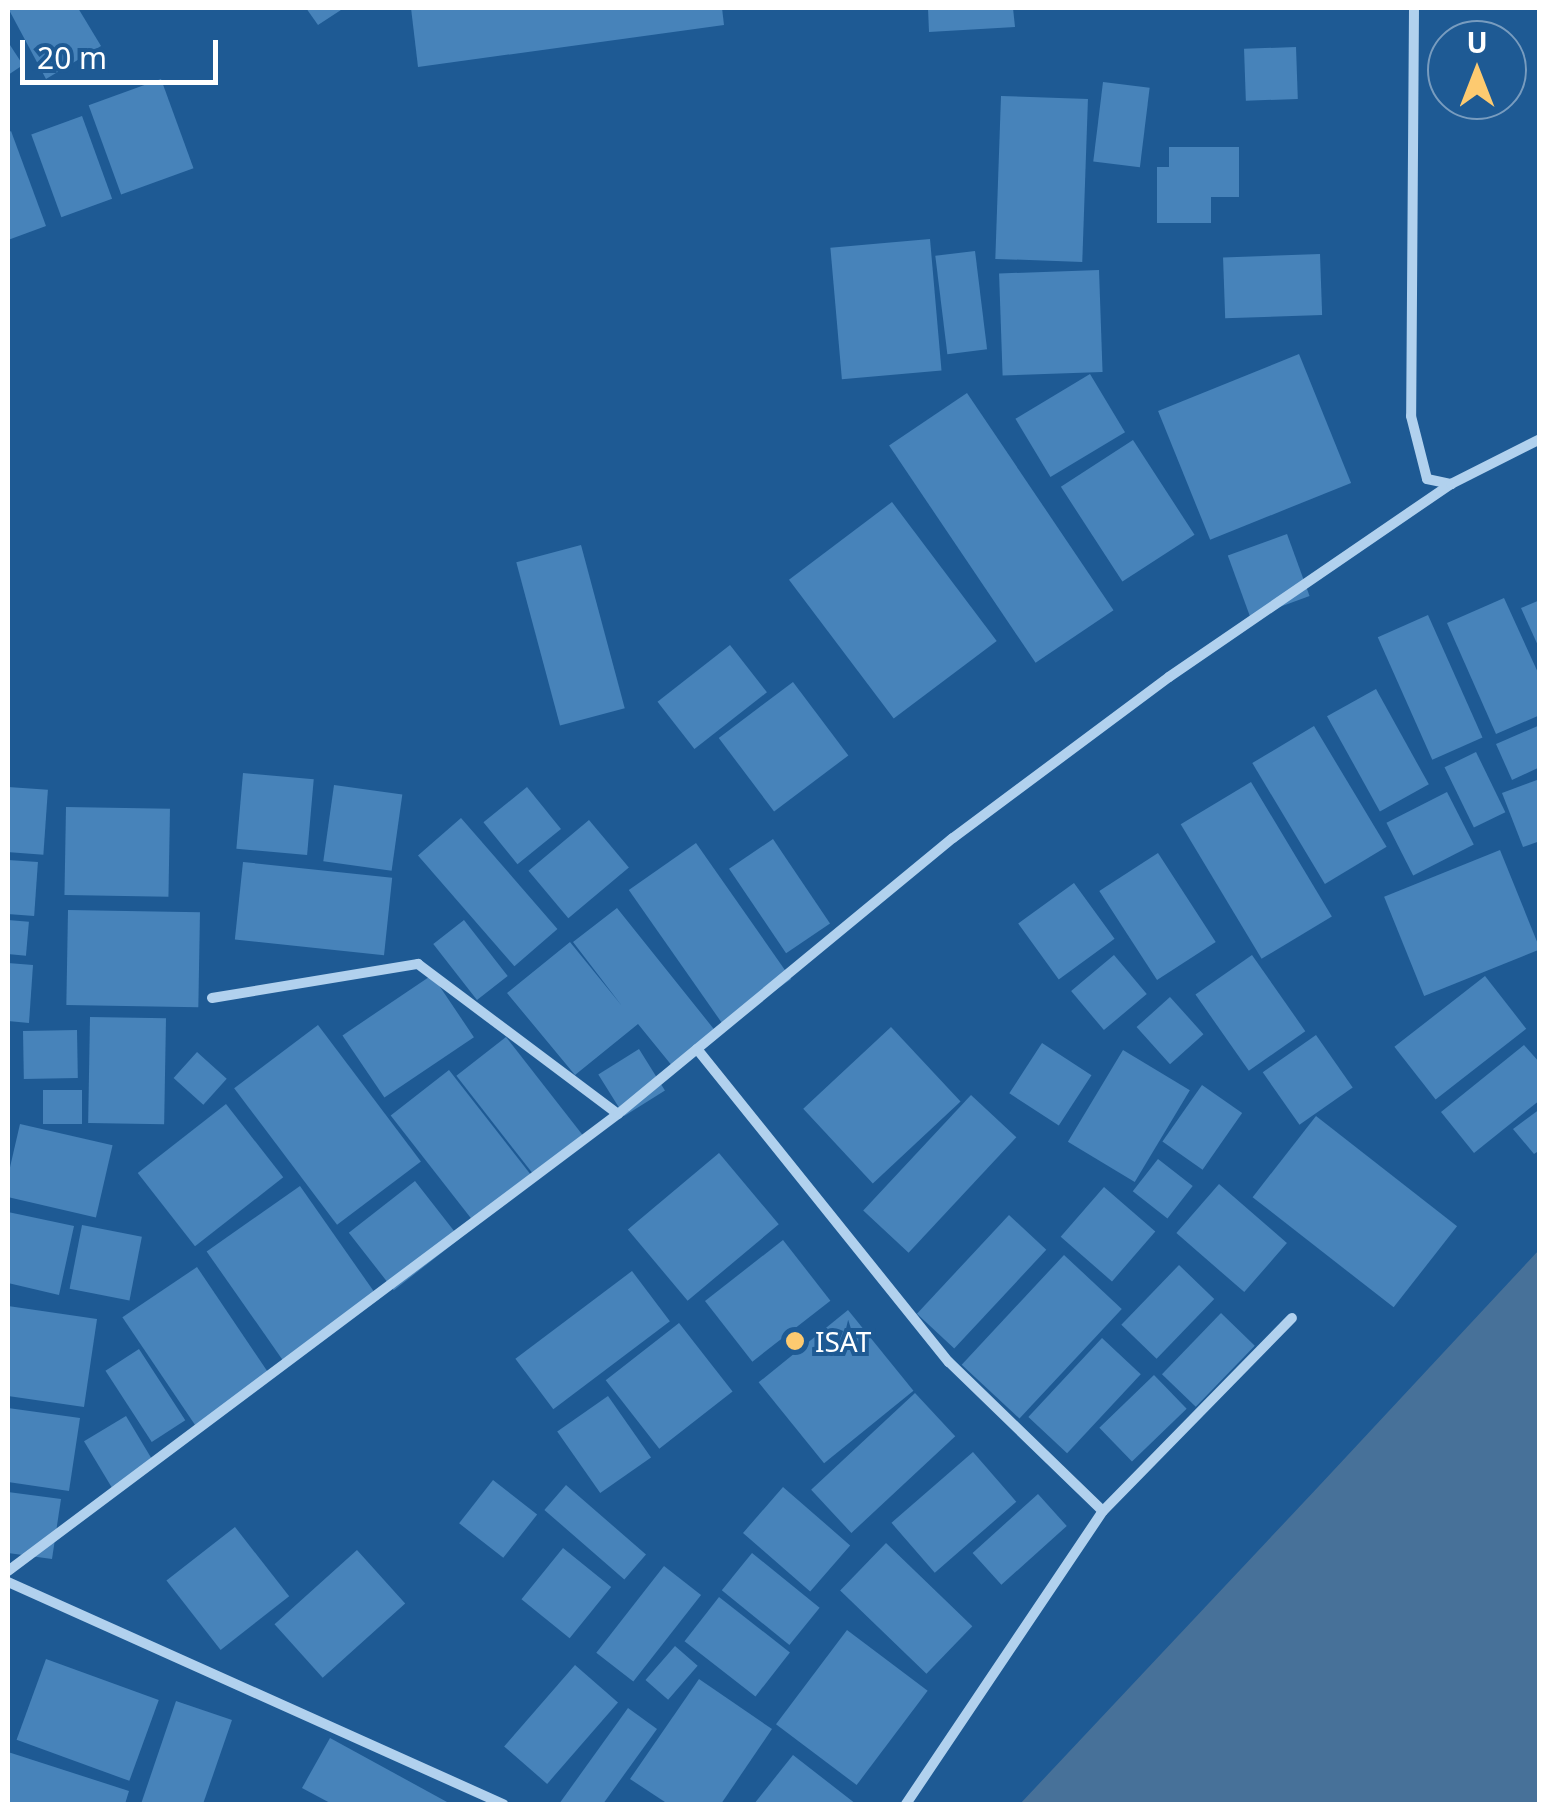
<!DOCTYPE html>
<style>
body{margin:0}
#map{position:relative;width:1547px;height:1812px;overflow:hidden;background:#1e5a94;font-family:"Noto Sans",sans-serif}
div>[style]{position:absolute}
.water>*{inset:0;background:#477199}
.building>*{inset:0;background:#4783ba;transform-origin:0 0}
.street>*{height:10px;margin:-5px;padding:0 5px;transform-origin:5px;border-radius:5px;background:#b1d1ee}
.dots>*{width:28px;height:28px;translate:-50% -50%;box-sizing:border-box;border:5px solid #1e5a94;border-radius:50%}
span{translate:-50% -50%;white-space:nowrap;text-align:center;line-height:1.15;-webkit-text-stroke:8px #1e5a94;paint-order:stroke}
.poi-label{font-size:28px;color:#fff}
.left{translate:0 -50%;text-align:left}
.frame{position:absolute;inset:0;border:10px solid #fff;pointer-events:none}
.north{position:absolute;left:1427px;top:20px;width:100px;height:100px;box-sizing:border-box;background:#1e5a94;border:2px solid #789cbf;border-radius:50%;rotate:0deg;font-size:28px;font-weight:700;line-height:40px;text-align:center;color:#fff}
.north::after{content:'';display:block;margin:auto;width:35px;height:45px;background:#fdca70;clip-path:polygon(50% 0,100% 100%,50% 72%,0 100%)}
.scale{position:absolute;left:20px;top:40px;width:198px;height:45px;box-sizing:border-box;border:5px solid #fff;border-top:0;padding-left:12px;font-size:30px;line-height:35px;white-space:nowrap;color:#fff;-webkit-text-stroke:8px #1e5a94;paint-order:stroke}
</style>
<div id="map">
<div class="water">
<i style="clip-path:polygon(1539px 1250px,1539px 1804px,1020px 1804px,1319px 1486px)"></i>
</div>
<div class="building">
<i style="clip-path:polygon(8px 8px,78px 8px,101px 46px,46px 79px)"></i>
<i style="clip-path:polygon(306px 8px,344px 8px,318px 25px)"></i>
<i style="clip-path:polygon(411px 8px,722px 8px,724px 25px,418px 67px)"></i>
<i style="clip-path:polygon(928px 8px,1013px 8px,1015px 27px,929px 32px)"></i>
<i style="clip-path:polygon(8px 42px,23px 65px,8px 75px)"></i>
<i style="left:1296px;top:47px;width:52px;height:52px;rotate:88deg"></i>
<i style="left:161px;top:79px;width:95px;height:77px;rotate:70deg"></i>
<i style="left:1103px;top:82px;width:47px;height:80px;rotate:7deg"></i>
<i style="left:1001px;top:96px;width:87px;height:163px;rotate:2deg"></i>
<i style="left:82px;top:116px;width:88px;height:54px;rotate:70deg"></i>
<i style="clip-path:polygon(11px 131px,46px 226px,8px 240px,8px 133px)"></i>
<i style="clip-path:polygon(1169px 147px,1239px 147px,1239px 197px,1211px 197px,1211px 223px,1157px 223px,1157px 167px,1169px 167px)"></i>
<i style="left:930px;top:239px;width:132px;height:100px;rotate:85deg"></i>
<i style="left:975px;top:251px;width:99px;height:40px;rotate:83deg"></i>
<i style="left:1320px;top:254px;width:61px;height:97px;rotate:88deg"></i>
<i style="left:1099px;top:270px;width:102px;height:100px;rotate:88deg"></i>
<i style="left:1299px;top:354px;width:139px;height:152px;rotate:68deg"></i>
<i style="left:1090px;top:374px;width:68px;height:87px;rotate:59deg"></i>
<i style="left:967px;top:393px;width:262px;height:94px;rotate:56deg"></i>
<i style="left:1133px;top:440px;width:113px;height:86px;rotate:57deg"></i>
<i style="left:892px;top:502px;width:174px;height:129px;rotate:53deg"></i>
<i style="left:1287px;top:534px;width:66px;height:63px;rotate:70deg"></i>
<i style="left:581px;top:545px;width:169px;height:67px;rotate:75deg"></i>
<i style="clip-path:polygon(1504px 598px,1540px 677px,1540px 715px,1496px 734px,1447px 623px)"></i>
<i style="clip-path:polygon(1540px 600px,1540px 650px,1521px 608px)"></i>
<i style="left:1428px;top:615px;width:134px;height:55px;rotate:66deg"></i>
<i style="left:730px;top:645px;width:60px;height:92px;rotate:52deg"></i>
<i style="left:793px;top:682px;width:92px;height:93px;rotate:53deg"></i>
<i style="left:1376px;top:689px;width:109px;height:56px;rotate:61deg"></i>
<i style="clip-path:polygon(1540px 725px,1540px 767px,1512px 780px,1496px 744px)"></i>
<i style="left:1314px;top:726px;width:141px;height:72px;rotate:59deg"></i>
<i style="left:1476px;top:752px;width:67px;height:35px;rotate:64deg"></i>
<i style="left:243px;top:773px;width:71px;height:76px;rotate:5deg"></i>
<i style="clip-path:polygon(1537px 780px,1540px 841px,1523px 847px,1502px 793px)"></i>
<i style="left:1251px;top:782px;width:157px;height:82px;rotate:59deg"></i>
<i style="left:334px;top:785px;width:69px;height:77px;rotate:8deg"></i>
<i style="left:8px;top:787px;width:40px;height:65px;rotate:4deg"></i>
<i style="left:527px;top:787px;width:54px;height:56px;rotate:51deg"></i>
<i style="left:1447px;top:792px;width:59px;height:68px;rotate:63deg"></i>
<i style="left:66px;top:807px;width:104px;height:88px;rotate:1deg"></i>
<i style="left:461px;top:818px;width:147px;height:57px;rotate:49deg"></i>
<i style="left:589px;top:820px;width:62px;height:79px;rotate:50deg"></i>
<i style="left:773px;top:839px;width:102px;height:53px;rotate:56deg"></i>
<i style="left:696px;top:843px;width:166px;height:82px;rotate:55deg"></i>
<i style="left:1500px;top:850px;width:107px;height:125px;rotate:68deg"></i>
<i style="left:1158px;top:853px;width:106px;height:70px;rotate:57deg"></i>
<i style="left:8px;top:860px;width:30px;height:54px;rotate:4deg"></i>
<i style="left:243px;top:862px;width:150px;height:78px;rotate:6deg"></i>
<i style="left:1074px;top:883px;width:69px;height:69px;rotate:54deg"></i>
<i style="clip-path:polygon(617px 908px,717px 1033px,673px 1067px,638px 1024px,575px 1075px,507px 993px,570px 942px,622px 1006px,573px 942px)"></i>
<i style="left:68px;top:910px;width:132px;height:95px;rotate:1deg"></i>
<i style="left:8px;top:920px;width:21px;height:34px;rotate:5deg"></i>
<i style="left:464px;top:920px;width:71px;height:39px;rotate:52deg"></i>
<i style="left:1114px;top:955px;width:51px;height:56px;rotate:50deg"></i>
<i style="left:1252px;top:955px;width:93px;height:69px;rotate:55deg"></i>
<i style="clip-path:polygon(8px 963px,33px 965px,29px 1023px,8px 1021px)"></i>
<i style="left:432px;top:975px;width:75px;height:108px;rotate:56deg"></i>
<i style="left:1485px;top:976px;width:67px;height:115px;rotate:52deg"></i>
<i style="left:1170px;top:997px;width:50px;height:45px;rotate:48deg"></i>
<i style="left:90px;top:1017px;width:76px;height:106px;rotate:1deg"></i>
<i style="left:318px;top:1025px;width:171px;height:105px;rotate:53deg"></i>
<i style="left:891px;top:1027px;width:102px;height:120px;rotate:47deg"></i>
<i style="left:77px;top:1030px;width:48px;height:54px;rotate:89deg"></i>
<i style="left:1316px;top:1035px;width:64px;height:65px;rotate:55deg"></i>
<i style="left:506px;top:1037px;width:125px;height:63px;rotate:52deg"></i>
<i style="left:1042px;top:1043px;width:59px;height:60px;rotate:33deg"></i>
<i style="clip-path:polygon(1524px 1045px,1540px 1063px,1540px 1100px,1474px 1153px,1441px 1112px)"></i>
<i style="left:639px;top:1049px;width:49px;height:48px;rotate:58deg"></i>
<i style="left:1123px;top:1050px;width:78px;height:107px;rotate:31deg"></i>
<i style="left:197px;top:1052px;width:40px;height:35px;rotate:42deg"></i>
<i style="left:449px;top:1070px;width:138px;height:74px;rotate:52deg"></i>
<i style="left:1202px;top:1085px;width:49px;height:69px;rotate:35deg"></i>
<i style="left:43px;top:1090px;width:39px;height:34px"></i>
<i style="left:971px;top:1095px;width:62px;height:158px;rotate:43deg"></i>
<i style="left:226px;top:1104px;width:93px;height:112px;rotate:52deg"></i>
<i style="clip-path:polygon(1540px 1109px,1540px 1150px,1534px 1154px,1513px 1129px)"></i>
<i style="left:1316px;top:1116px;width:179px;height:103px;rotate:38deg"></i>
<i style="left:20px;top:1124px;width:95px;height:74px;rotate:13deg"></i>
<i style="left:719px;top:1153px;width:93px;height:119px;rotate:50deg"></i>
<i style="left:1158px;top:1159px;width:44px;height:41px;rotate:38deg"></i>
<i style="left:415px;top:1181px;width:73px;height:84px;rotate:52deg"></i>
<i style="left:1219px;top:1184px;width:90px;height:65px;rotate:41deg"></i>
<i style="left:300px;top:1186px;width:138px;height:114px;rotate:55deg"></i>
<i style="left:1104px;top:1187px;width:68px;height:66px;rotate:41deg"></i>
<i style="clip-path:polygon(8px 1212px,74px 1226px,59px 1295px,8px 1283px)"></i>
<i style="left:1009px;top:1215px;width:51px;height:135px;rotate:43deg"></i>
<i style="left:82px;top:1225px;width:61px;height:65px;rotate:11deg"></i>
<i style="left:783px;top:1240px;width:77px;height:99px;rotate:52deg"></i>
<i style="left:1064px;top:1255px;width:79px;height:150px;rotate:43deg"></i>
<i style="left:1179px;top:1265px;width:49px;height:83px;rotate:44deg"></i>
<i style="left:197px;top:1267px;width:130px;height:90px;rotate:56deg"></i>
<i style="left:632px;top:1271px;width:63px;height:146px;rotate:53deg"></i>
<i style="clip-path:polygon(8px 1306px,97px 1319px,84px 1407px,8px 1396px)"></i>
<i style="left:848px;top:1310px;width:104px;height:115px;rotate:51deg"></i>
<i style="left:1221px;top:1313px;width:47px;height:85px;rotate:44deg"></i>
<i style="left:679px;top:1323px;width:87px;height:93px;rotate:52deg"></i>
<i style="left:1102px;top:1338px;width:53px;height:108px;rotate:43deg"></i>
<i style="left:139px;top:1349px;width:85px;height:40px;rotate:57deg"></i>
<i style="left:1154px;top:1375px;width:47px;height:76px;rotate:46deg"></i>
<i style="left:915px;top:1393px;width:59px;height:142px;rotate:47deg"></i>
<i style="left:608px;top:1396px;width:75px;height:62px;rotate:55deg"></i>
<i style="clip-path:polygon(8px 1408px,80px 1418px,69px 1491px,8px 1482px)"></i>
<i style="left:126px;top:1416px;width:54px;height:49px;rotate:59deg"></i>
<i style="left:973px;top:1452px;width:66px;height:108px;rotate:49deg"></i>
<i style="left:493px;top:1480px;width:56px;height:55px;rotate:38deg"></i>
<i style="left:566px;top:1485px;width:106px;height:33px;rotate:41deg"></i>
<i style="left:783px;top:1487px;width:89px;height:61px;rotate:41deg"></i>
<i style="clip-path:polygon(8px 1492px,61px 1499px,52px 1559px,8px 1553px)"></i>
<i style="left:1038px;top:1494px;width:43px;height:88px;rotate:48deg"></i>
<i style="left:235px;top:1527px;width:88px;height:87px;rotate:52deg"></i>
<i style="left:886px;top:1543px;width:120px;height:66px;rotate:44deg"></i>
<i style="left:563px;top:1548px;width:62px;height:66px;rotate:39deg"></i>
<i style="left:357px;top:1550px;width:72px;height:111px;rotate:48deg"></i>
<i style="left:752px;top:1553px;width:87px;height:48px;rotate:39deg"></i>
<i style="left:664px;top:1566px;width:47px;height:110px;rotate:38deg"></i>
<i style="left:719px;top:1597px;width:90px;height:56px;rotate:38deg"></i>
<i style="left:847px;top:1630px;width:101px;height:118px;rotate:37deg"></i>
<i style="left:675px;top:1646px;width:30px;height:45px;rotate:41deg"></i>
<i style="left:46px;top:1659px;width:120px;height:86px;rotate:20deg"></i>
<i style="left:575px;top:1665px;width:57px;height:108px;rotate:41deg"></i>
<i style="clip-path:polygon(699px 1679px,772px 1729px,721px 1804px,668px 1804px,630px 1779px)"></i>
<i style="clip-path:polygon(176px 1701px,232px 1720px,203px 1804px,141px 1804px)"></i>
<i style="clip-path:polygon(628px 1708px,657px 1729px,603px 1804px,559px 1804px)"></i>
<i style="clip-path:polygon(330px 1738px,447px 1802px,332px 1804px,302px 1788px)"></i>
<i style="clip-path:polygon(8px 1752px,129px 1791px,125px 1804px,8px 1804px)"></i>
<i style="clip-path:polygon(793px 1755px,856px 1804px,754px 1804px)"></i>
</div>
<div class="street">
<i style="left:1414px;top:8px;width:408px;rotate:90.4deg"></i>
<i style="left:1411px;top:416px;width:65px;rotate:75.7deg"></i>
<i style="left:1427px;top:479px;width:25px;rotate:12deg"></i>
<i style="left:212px;top:998px;width:209px;rotate:-9.4deg"></i>
<i style="left:418px;top:964px;width:250px;rotate:36.9deg"></i>
<i style="left:697px;top:1049px;width:402px;rotate:51.2deg"></i>
<i style="left:949px;top:1362px;width:214px;rotate:44.1deg"></i>
<i style="left:8px;top:1571px;width:762px;rotate:-36.84deg"></i>
<i style="left:618px;top:1114px;width:434px;rotate:-39.5deg"></i>
<i style="left:953px;top:838px;width:269px;rotate:-36.7deg"></i>
<i style="left:1169px;top:677px;width:342px;rotate:-34.4deg"></i>
<i style="left:1451px;top:484px;width:100px;rotate:-26.8deg"></i>
<i style="left:8px;top:1582px;width:543px;rotate:24.16deg"></i>
<i style="left:906px;top:1804px;width:353px;rotate:-56.1deg"></i>
<i style="left:1103px;top:1511px;width:270px;rotate:-45.6deg"></i>
</div>
<div class="dots">
<i style="left:795px;top:1341px;background:#fdca70"></i>
</div>
<div class="poi-label">
<span class="left" style="left:815px;top:1341px">ISAT</span>
</div>
<div class="frame"></div>
<div class="north">U</div>
<div class="scale">20 m</div>
</div>
